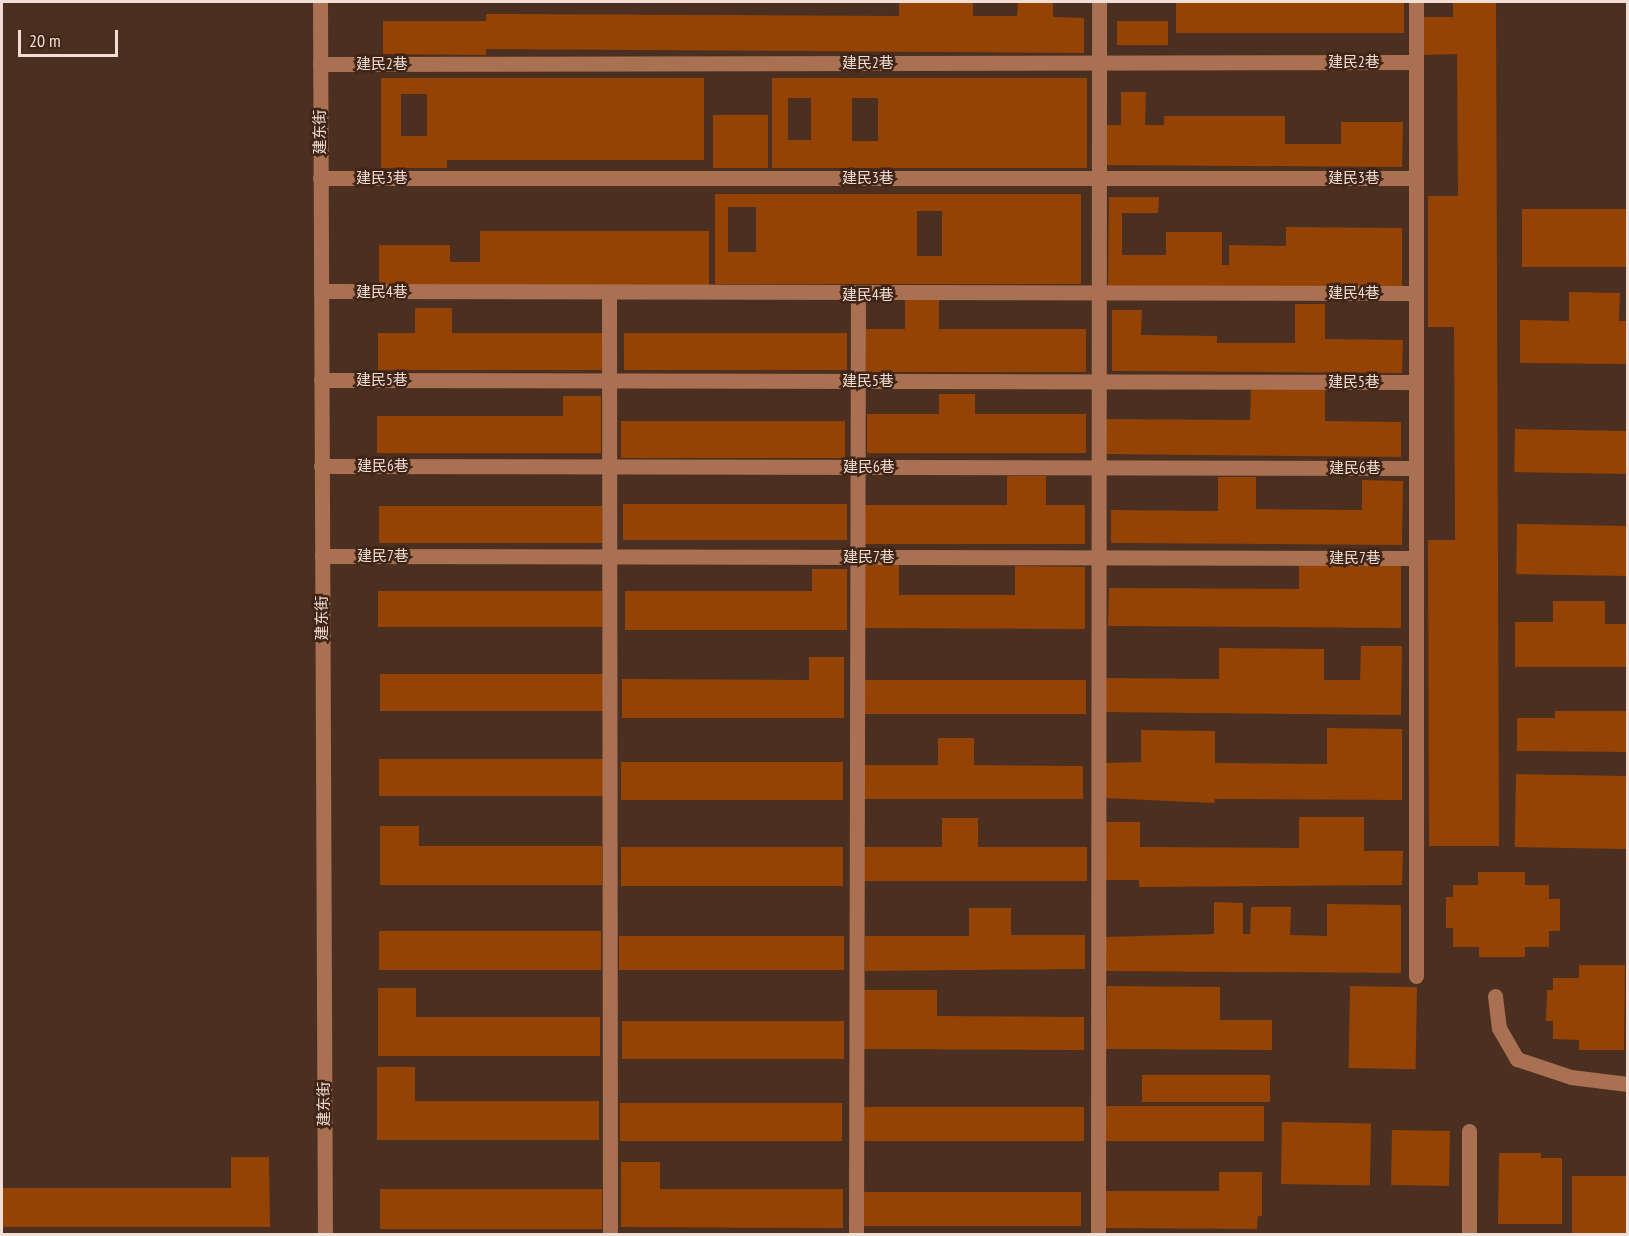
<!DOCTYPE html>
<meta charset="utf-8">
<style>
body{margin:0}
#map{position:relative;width:1629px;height:1236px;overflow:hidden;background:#4b2f20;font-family:"PT Sans Narrow","Noto Sans SC",sans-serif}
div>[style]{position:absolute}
.building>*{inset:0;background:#944305;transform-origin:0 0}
.minor>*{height:15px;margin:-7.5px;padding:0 7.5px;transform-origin:7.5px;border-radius:7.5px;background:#a97152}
span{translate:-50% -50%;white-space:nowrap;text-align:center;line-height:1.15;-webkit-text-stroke:5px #402516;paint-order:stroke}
.street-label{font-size:15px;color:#f1ded5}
.frame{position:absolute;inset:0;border:3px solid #f1ded5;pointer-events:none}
.scale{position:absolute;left:18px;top:30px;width:100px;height:27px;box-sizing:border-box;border:3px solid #f1ded5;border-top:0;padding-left:8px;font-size:18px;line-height:21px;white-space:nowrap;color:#f1ded5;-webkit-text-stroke:4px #402516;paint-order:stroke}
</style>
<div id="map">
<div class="building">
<i style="clip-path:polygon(899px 2px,973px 2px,973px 16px,1017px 16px,1018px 2px,1053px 2px,1053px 17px,1084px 18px,1084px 53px,486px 49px,486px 55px,383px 54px,383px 21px,486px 21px,486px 14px,899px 16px)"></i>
<i style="left:1176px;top:2px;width:228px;height:31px"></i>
<i style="clip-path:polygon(1453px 2px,1496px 2px,1499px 846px,1429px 846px,1428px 540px,1455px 540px,1454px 327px,1428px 327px,1428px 196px,1458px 196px,1457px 54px,1421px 55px,1421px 17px,1453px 17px)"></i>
<i style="left:1117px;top:21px;width:51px;height:24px"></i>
<i style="clip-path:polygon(evenodd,381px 78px,704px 78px,704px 160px,447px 160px,447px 168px,381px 168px,381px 78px,401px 94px,427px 94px,427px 136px,401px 136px,401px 94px)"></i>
<i style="clip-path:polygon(evenodd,772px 78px,1087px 78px,1087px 168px,772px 168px,772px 78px,788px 98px,811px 98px,811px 140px,788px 140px,788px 98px,772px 78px,852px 98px,878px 98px,878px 141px,852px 141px,852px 98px)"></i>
<i style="clip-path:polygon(1121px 92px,1146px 92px,1145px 125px,1164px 125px,1164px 116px,1285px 116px,1285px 144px,1341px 144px,1341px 122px,1403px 122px,1402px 167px,1104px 165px,1104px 125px,1121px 125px)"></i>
<i style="left:713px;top:115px;width:55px;height:53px"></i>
<i style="clip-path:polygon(evenodd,715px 194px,1081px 194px,1081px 284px,715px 284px,715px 194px,728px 207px,756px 207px,756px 252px,728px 252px,728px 207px,715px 194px,917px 211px,942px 211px,942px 256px,917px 256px,917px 211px)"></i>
<i style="clip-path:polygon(1109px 197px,1159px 197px,1158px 213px,1122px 213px,1122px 255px,1166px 255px,1166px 232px,1222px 232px,1222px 265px,1229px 265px,1229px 245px,1286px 246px,1286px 227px,1402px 228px,1402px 288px,1108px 286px)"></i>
<i style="left:1522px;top:209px;width:106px;height:58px"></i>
<i style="clip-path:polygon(480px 231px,709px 231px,709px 286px,379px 286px,379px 245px,450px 245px,450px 262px,480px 262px)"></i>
<i style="clip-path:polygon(1569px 292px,1620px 293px,1619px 321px,1628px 321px,1628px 364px,1520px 363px,1520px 320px,1569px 321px)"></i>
<i style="clip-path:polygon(905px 300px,939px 300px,939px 329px,1086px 329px,1086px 372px,866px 372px,866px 329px,905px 329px)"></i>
<i style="clip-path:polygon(1295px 304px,1325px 304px,1325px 339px,1403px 340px,1402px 373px,1112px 371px,1112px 310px,1142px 310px,1141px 335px,1217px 336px,1217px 343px,1295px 343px)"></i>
<i style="clip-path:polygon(415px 308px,452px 308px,452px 333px,602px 333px,602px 370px,378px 370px,378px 333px,415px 333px)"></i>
<i style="left:624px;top:333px;width:223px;height:37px"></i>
<i style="clip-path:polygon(1251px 386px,1325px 387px,1325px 421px,1401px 422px,1401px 457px,1105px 454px,1105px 419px,1250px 420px)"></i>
<i style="clip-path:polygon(939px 394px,975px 394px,975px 414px,1086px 414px,1086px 453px,867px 453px,867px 414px,939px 414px)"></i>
<i style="clip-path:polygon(563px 396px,601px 396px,601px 453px,377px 453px,377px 416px,563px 416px)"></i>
<i style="left:621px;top:421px;width:224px;height:37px"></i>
<i style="left:1515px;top:429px;width:113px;height:43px;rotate:1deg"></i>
<i style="clip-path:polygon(1007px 476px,1046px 476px,1046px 505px,1085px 505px,1085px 544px,861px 544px,861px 505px,1007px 505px)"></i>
<i style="clip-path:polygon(1218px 477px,1256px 477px,1256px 509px,1362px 510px,1362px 480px,1403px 481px,1402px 545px,1111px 543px,1111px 510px,1218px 511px)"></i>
<i style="left:623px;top:504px;width:224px;height:36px"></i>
<i style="left:379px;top:506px;width:223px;height:37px"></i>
<i style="left:1517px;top:524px;width:111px;height:50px;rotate:1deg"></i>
<i style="clip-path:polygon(1299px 558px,1401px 559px,1401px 628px,1108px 626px,1109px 588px,1299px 589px)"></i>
<i style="clip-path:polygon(864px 565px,899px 565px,899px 595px,1015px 595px,1015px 566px,1085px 567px,1085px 629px,864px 628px)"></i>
<i style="clip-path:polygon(812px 569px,847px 569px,847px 630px,625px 630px,625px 591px,812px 591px)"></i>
<i style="left:378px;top:591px;width:224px;height:36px"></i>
<i style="clip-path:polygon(1553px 601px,1605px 601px,1605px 624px,1628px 624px,1628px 667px,1515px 667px,1515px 622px,1553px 622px)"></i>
<i style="clip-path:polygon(1361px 646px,1402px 646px,1401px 715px,1105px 712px,1105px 678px,1219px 679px,1219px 648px,1324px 649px,1324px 680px,1360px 680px)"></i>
<i style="clip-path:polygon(809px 657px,844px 657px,844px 718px,622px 718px,622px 679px,809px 680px)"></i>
<i style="left:380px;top:674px;width:225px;height:37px"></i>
<i style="left:862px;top:680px;width:224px;height:34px"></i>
<i style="clip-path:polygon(1555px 711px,1628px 711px,1628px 752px,1517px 751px,1517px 718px,1555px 718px)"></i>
<i style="clip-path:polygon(1327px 728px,1402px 729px,1402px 800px,1215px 799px,1214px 803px,1104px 798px,1104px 763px,1141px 762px,1141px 730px,1215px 731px,1215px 763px,1327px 764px)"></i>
<i style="clip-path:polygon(938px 738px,974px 738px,974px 765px,1083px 766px,1083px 799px,859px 799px,859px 765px,938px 765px)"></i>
<i style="left:379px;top:759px;width:224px;height:37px"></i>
<i style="left:621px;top:762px;width:222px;height:38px"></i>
<i style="left:1516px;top:774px;width:112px;height:73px;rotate:1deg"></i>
<i style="clip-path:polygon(1299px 817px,1364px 817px,1364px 851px,1403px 851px,1402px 885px,1139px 887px,1139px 880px,1105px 880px,1105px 822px,1140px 822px,1140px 847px,1299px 848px)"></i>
<i style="clip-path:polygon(942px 818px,978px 818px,978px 847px,1087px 847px,1087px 881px,864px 881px,864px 847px,942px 847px)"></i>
<i style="clip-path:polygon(380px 826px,419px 826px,419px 846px,602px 846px,602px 885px,380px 885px)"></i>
<i style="left:621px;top:847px;width:222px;height:39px"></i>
<i style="clip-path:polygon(1478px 872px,1525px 872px,1525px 885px,1549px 885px,1549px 899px,1560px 899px,1560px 931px,1549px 931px,1549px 947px,1525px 947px,1525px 957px,1479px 957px,1479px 947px,1453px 947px,1453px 928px,1446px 928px,1446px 897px,1453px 897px,1453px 885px,1478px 885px)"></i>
<i style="clip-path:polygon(1214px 902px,1243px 903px,1243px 934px,1250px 934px,1251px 907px,1291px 907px,1290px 935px,1327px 936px,1327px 904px,1401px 905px,1401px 973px,1104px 971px,1104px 937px,1214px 934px)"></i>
<i style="clip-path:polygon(969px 908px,1011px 908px,1011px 935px,1085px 935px,1085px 969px,865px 971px,865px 936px,969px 936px)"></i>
<i style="left:379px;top:931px;width:222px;height:39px"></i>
<i style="left:619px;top:936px;width:225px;height:34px"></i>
<i style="clip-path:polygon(1579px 965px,1625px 965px,1624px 1050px,1579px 1050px,1579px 1040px,1553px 1039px,1553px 1021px,1546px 1021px,1547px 990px,1553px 990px,1553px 978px,1579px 978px)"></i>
<i style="clip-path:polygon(1107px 986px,1220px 987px,1220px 1020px,1272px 1020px,1272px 1050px,1106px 1049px)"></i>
<i style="left:1350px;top:986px;width:67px;height:82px;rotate:1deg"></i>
<i style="clip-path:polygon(378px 988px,416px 988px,416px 1017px,600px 1017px,600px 1056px,378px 1056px)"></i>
<i style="clip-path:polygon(861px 990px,937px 990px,937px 1016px,1084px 1017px,1084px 1050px,861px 1049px)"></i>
<i style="left:622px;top:1021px;width:222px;height:38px"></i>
<i style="clip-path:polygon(377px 1067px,415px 1067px,415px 1101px,599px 1101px,599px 1140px,377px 1140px)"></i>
<i style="left:1142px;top:1075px;width:128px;height:27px"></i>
<i style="left:620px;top:1103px;width:222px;height:38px"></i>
<i style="left:1105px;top:1106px;width:159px;height:35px"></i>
<i style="left:861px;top:1107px;width:223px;height:34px"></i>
<i style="left:1282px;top:1122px;width:89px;height:62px;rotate:1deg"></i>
<i style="left:1392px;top:1130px;width:58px;height:55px;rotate:1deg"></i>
<i style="clip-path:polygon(1499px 1153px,1541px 1153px,1541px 1158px,1562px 1158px,1562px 1224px,1498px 1224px)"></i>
<i style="clip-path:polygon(231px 1157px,269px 1157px,270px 1227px,2px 1227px,2px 1188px,231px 1188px)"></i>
<i style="clip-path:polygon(621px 1162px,660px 1162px,660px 1189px,843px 1189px,843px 1228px,621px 1227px)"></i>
<i style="clip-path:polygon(1219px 1172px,1262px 1172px,1262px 1216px,1258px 1216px,1257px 1229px,1101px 1228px,1102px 1191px,1219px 1191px)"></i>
<i style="left:1572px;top:1176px;width:56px;height:58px"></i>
<i style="left:380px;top:1189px;width:222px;height:40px"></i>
<i style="left:857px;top:1192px;width:224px;height:34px"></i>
</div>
<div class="minor">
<i style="left:320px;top:2px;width:1232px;rotate:89.77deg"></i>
<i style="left:1416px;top:2px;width:974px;rotate:90deg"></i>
<i style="left:320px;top:64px;width:1096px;rotate:-0.1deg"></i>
<i style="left:320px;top:178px;width:1096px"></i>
<i style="left:321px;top:291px;width:1095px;rotate:0.1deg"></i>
<i style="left:609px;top:294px;width:940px;rotate:89.94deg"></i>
<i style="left:321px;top:380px;width:1095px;rotate:0.1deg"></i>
<i style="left:321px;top:466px;width:1095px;rotate:0.1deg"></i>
<i style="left:322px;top:556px;width:1094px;rotate:0.1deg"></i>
<i style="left:1495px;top:996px;width:32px;rotate:83deg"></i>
<i style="left:1499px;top:1028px;width:36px;rotate:60deg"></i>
<i style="left:1517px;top:1059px;width:57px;rotate:18.4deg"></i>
<i style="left:1571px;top:1077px;width:57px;rotate:7deg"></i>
<i style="left:1469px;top:1131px;width:103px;rotate:90deg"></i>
<i style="left:856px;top:1234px;width:939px;rotate:-89.88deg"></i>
<i style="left:1098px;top:1234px;width:1232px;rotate:-89.95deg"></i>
</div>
<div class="street-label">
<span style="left:1354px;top:62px">建民2巷</span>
<span style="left:868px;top:63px">建民2巷</span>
<span style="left:382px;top:64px">建民2巷</span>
<span style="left:320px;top:132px;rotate:-90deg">建东街</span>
<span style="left:382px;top:178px">建民3巷</span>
<span style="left:868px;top:178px">建民3巷</span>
<span style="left:1354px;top:178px">建民3巷</span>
<span style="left:382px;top:292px">建民4巷</span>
<span style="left:1354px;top:293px">建民4巷</span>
<span style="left:868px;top:295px">建民4巷</span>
<span style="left:382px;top:380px">建民5巷</span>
<span style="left:868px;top:381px">建民5巷</span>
<span style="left:1354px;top:382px">建民5巷</span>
<span style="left:383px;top:466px">建民6巷</span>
<span style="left:869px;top:467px">建民6巷</span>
<span style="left:1355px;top:468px">建民6巷</span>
<span style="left:383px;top:556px">建民7巷</span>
<span style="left:869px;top:557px">建民7巷</span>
<span style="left:1355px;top:558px">建民7巷</span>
<span style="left:322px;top:618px;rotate:-90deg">建东街</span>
<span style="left:324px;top:1104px;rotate:-90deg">建东街</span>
</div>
<div class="frame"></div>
<div class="scale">20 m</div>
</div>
